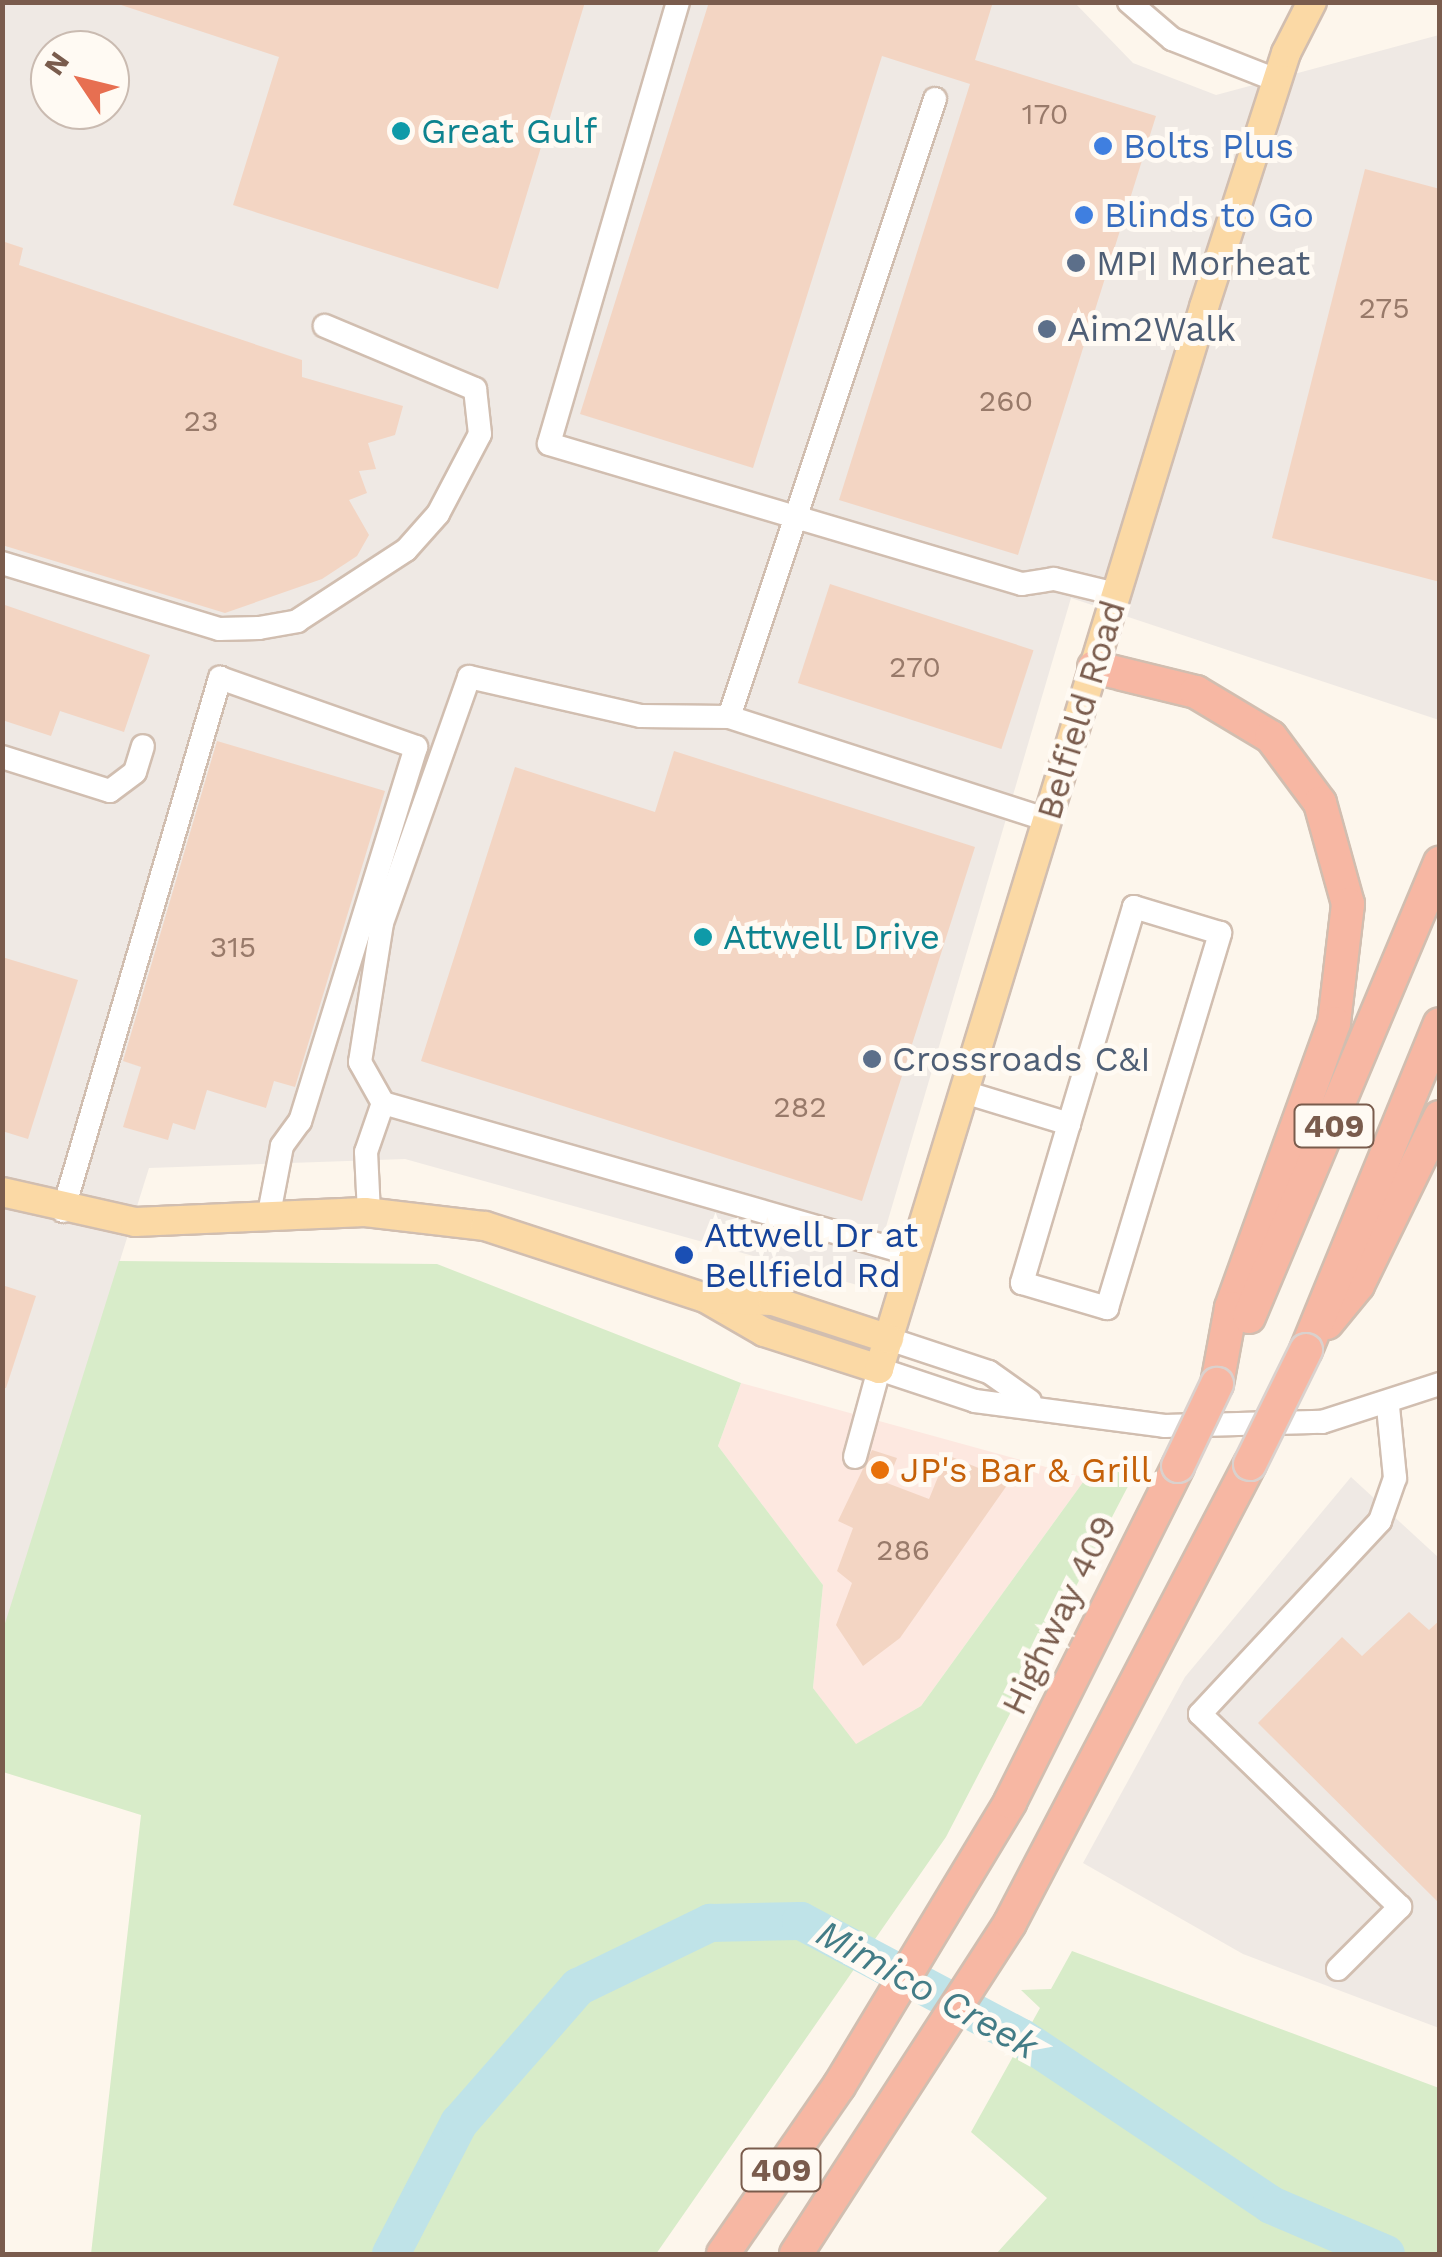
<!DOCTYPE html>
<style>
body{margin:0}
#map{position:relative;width:1442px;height:2257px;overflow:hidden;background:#fdf6ec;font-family:"Work Sans",sans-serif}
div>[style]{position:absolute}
.commercial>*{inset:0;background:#fde8e0}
.industrial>*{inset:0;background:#efe9e4}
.green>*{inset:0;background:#d8ecc9}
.river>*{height:38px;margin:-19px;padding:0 19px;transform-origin:19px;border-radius:19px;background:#bfe3e8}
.building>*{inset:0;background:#f3d5c3;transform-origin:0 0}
.roads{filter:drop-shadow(2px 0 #d1beb0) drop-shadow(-2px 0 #d1beb0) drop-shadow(0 2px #d1beb0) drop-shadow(0 -2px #d1beb0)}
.minor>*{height:22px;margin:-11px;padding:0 11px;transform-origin:11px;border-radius:11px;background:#fff}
.major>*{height:28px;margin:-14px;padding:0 14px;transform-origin:14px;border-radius:14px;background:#fbd9a5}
.highway>*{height:32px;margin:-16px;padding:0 16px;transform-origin:16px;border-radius:16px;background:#f7b7a3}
.bridges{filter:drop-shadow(2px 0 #dad1cd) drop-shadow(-2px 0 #dad1cd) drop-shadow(0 2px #dad1cd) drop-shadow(0 -2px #dad1cd)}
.highway-bridge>*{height:32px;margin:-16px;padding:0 16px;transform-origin:16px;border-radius:16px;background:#f7b7a3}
.dots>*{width:28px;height:28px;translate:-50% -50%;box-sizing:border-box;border:5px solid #fffaf3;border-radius:50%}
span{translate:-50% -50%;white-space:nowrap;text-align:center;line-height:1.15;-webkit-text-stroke:10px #fffaf3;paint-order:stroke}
.number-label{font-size:30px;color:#987a6a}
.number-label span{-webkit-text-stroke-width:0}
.shield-label span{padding:2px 8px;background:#fffaf3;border:2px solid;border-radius:8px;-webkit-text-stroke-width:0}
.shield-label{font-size:32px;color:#7a5c4d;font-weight:700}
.culture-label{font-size:35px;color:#0d838f}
.left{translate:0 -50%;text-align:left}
.shop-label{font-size:35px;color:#366cbe}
.service-label{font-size:35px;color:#4e5e75}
.street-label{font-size:35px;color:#7a5c4d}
.transit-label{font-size:35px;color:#164399}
.food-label{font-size:35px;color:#c56008}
.water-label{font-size:38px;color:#437c86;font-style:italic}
.frame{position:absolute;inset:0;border:5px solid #7a5c4d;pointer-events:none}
.north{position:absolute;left:30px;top:30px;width:100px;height:100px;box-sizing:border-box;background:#fffaf3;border:2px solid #cabbb1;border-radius:50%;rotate:305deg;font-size:28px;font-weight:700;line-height:40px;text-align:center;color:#7a5c4d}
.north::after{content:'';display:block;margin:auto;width:35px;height:45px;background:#e76f51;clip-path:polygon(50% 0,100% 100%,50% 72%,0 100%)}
</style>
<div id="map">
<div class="commercial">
<i style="clip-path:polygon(741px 1383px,1086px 1478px,921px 1706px,856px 1745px,813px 1688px,823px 1585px,718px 1446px)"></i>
</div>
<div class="industrial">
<i style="clip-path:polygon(evenodd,3px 3px,1075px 3px,1133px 63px,1216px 95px,1439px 35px,1439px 720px,1071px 598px,868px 1288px,405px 1159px,149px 1168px,3px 1633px,3px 3px,50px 50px,110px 50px,110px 110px,50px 110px,50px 50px)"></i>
<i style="clip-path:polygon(1351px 1477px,1439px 1558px,1439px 2028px,1243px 1954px,1083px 1863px,1185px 1677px)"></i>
</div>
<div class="green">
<i style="clip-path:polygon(119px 1261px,437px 1264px,741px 1383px,718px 1446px,823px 1585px,813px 1688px,856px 1744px,921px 1706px,1086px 1478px,1138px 1467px,946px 1837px,656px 2254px,91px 2254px,141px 1815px,3px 1772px,2px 1633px)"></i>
<i style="clip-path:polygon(1072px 1951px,1439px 2088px,1439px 2254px,996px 2254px,1047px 2198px,971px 2132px,1040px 2008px,1021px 1990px,1051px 1989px)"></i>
</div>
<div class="river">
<i style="left:391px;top:2254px;width:148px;rotate:-62.6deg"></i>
<i style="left:459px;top:2123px;width:181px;rotate:-48.8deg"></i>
<i style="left:578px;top:1987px;width:147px;rotate:-25.9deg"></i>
<i style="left:710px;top:1923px;width:91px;rotate:-1.3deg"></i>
<i style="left:801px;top:1921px;width:250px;rotate:27.9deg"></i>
<i style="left:1022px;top:2038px;width:300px;rotate:33.8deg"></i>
<i style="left:1271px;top:2205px;width:125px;rotate:23.1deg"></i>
</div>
<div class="building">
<i style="clip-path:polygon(112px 2px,585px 2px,498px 289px,233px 205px,279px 57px)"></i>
<i style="clip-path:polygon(709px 2px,993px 2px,975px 60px,1156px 116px,1018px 555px,839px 500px,970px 84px,882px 56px,753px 468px,580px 414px)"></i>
<i style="clip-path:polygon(1365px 169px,1440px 189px,1440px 582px,1272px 538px)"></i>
<i style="clip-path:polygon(2px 241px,23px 248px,19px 265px,302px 360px,302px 377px,403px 406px,395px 435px,368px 443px,376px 469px,359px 471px,367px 493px,349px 500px,369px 535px,357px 556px,322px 579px,225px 613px,2px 545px)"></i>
<i style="left:830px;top:584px;width:214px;height:104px;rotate:18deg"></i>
<i style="clip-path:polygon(2px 604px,150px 655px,124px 732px,60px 711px,51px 736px,2px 720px)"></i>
<i style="clip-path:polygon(217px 741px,385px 791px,295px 1087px,274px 1081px,266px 1108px,207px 1090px,195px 1130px,173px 1123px,168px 1140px,123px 1127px,141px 1067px,123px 1061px)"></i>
<i style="clip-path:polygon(674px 751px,975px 847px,862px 1201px,421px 1061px,515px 767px,655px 812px)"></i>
<i style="clip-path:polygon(2px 957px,78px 980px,28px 1139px,2px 1131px)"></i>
<i style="clip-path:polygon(2px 1285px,36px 1296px,6px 1388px,2px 1388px)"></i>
<i style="clip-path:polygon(872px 1450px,897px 1458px,887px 1483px,929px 1499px,947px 1455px,1010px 1481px,900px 1638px,863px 1666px,836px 1625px,852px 1583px,837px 1571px,853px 1528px,838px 1521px)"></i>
<i style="clip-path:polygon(1409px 1612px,1429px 1630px,1440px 1620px,1440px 1904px,1258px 1723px,1342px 1637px,1362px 1656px)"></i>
</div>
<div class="roads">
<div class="minor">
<i style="left:678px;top:2px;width:460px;rotate:106.3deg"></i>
<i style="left:549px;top:444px;width:493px;rotate:16.5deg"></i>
<i style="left:1022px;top:584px;width:32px;rotate:-9deg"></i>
<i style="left:1054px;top:579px;width:64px;rotate:13.6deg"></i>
<i style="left:1129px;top:2px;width:57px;rotate:40.7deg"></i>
<i style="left:1172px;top:39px;width:112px;rotate:21.5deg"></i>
<i style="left:935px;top:99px;width:651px;rotate:108.43deg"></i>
<i style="left:729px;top:717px;width:334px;rotate:17.9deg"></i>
<i style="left:2px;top:563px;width:227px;rotate:16.9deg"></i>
<i style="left:219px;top:629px;width:40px;rotate:-1.4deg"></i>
<i style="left:259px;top:628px;width:39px;rotate:-10deg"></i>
<i style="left:297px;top:621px;width:130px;rotate:-33.1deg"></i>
<i style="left:406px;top:550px;width:48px;rotate:-48.4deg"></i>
<i style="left:438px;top:514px;width:90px;rotate:-62.3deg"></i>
<i style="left:480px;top:434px;width:45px;rotate:-96.3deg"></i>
<i style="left:475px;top:389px;width:163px;rotate:-157.2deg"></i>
<i style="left:2px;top:757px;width:113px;rotate:17.5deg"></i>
<i style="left:110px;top:791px;width:31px;rotate:-37deg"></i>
<i style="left:135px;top:772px;width:27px;rotate:-73deg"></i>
<i style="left:964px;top:1092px;width:110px;rotate:16.9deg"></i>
<i style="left:1069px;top:1124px;width:166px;rotate:106.5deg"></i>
<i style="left:1022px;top:1283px;width:89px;rotate:16.4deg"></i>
<i style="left:1107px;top:1308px;width:392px;rotate:-73.2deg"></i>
<i style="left:1220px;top:933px;width:90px;rotate:-163.2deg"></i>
<i style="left:1134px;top:907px;width:227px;rotate:106.7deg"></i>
<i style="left:383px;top:1103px;width:47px;rotate:-119.3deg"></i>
<i style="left:360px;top:1062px;width:141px;rotate:-81deg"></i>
<i style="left:382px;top:923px;width:261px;rotate:-70.5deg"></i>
<i style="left:469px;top:677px;width:176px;rotate:12.8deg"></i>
<i style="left:641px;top:716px;width:88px;rotate:0.7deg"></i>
<i style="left:63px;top:1211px;width:556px;rotate:-73.59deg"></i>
<i style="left:220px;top:678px;width:208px;rotate:19.4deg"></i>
<i style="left:416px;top:747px;width:392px;rotate:107.2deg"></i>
<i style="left:300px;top:1121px;width:31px;rotate:126deg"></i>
<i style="left:282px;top:1146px;width:74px;rotate:100.9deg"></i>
<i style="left:369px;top:1213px;width:61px;rotate:-92.8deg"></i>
<i style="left:366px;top:1152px;width:52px;rotate:-70.9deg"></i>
<i style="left:383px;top:1103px;width:553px;rotate:15.95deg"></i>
<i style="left:889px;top:1339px;width:105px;rotate:18.3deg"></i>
<i style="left:989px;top:1372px;width:50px;rotate:35.3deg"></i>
<i style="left:855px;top:1457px;width:91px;rotate:-74.7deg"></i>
<i style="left:879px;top:1369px;width:101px;rotate:18.4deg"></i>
<i style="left:975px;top:1401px;width:191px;rotate:7.5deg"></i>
<i style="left:1164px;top:1426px;width:158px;rotate:-1.5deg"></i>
<i style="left:1322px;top:1422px;width:124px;rotate:-17.9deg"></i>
<i style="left:1338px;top:1969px;width:88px;rotate:-45deg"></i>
<i style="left:1400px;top:1907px;width:278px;rotate:-136deg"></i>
<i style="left:1200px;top:1714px;width:264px;rotate:-47deg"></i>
<i style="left:1380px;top:1521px;width:46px;rotate:-70.8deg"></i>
<i style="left:1395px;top:1478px;width:72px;rotate:-95.6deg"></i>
</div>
<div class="major">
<i style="left:2px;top:1192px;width:136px;rotate:12.7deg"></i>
<i style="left:135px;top:1222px;width:230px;rotate:-2.5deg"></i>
<i style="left:365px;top:1212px;width:121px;rotate:6.7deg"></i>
<i style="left:485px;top:1226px;width:231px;rotate:18.1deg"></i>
<i style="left:705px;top:1298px;width:68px;rotate:30deg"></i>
<i style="left:764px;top:1332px;width:121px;rotate:17.8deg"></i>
<i style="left:879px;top:1369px;width:1111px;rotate:-72.98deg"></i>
<i style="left:1204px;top:307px;width:267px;rotate:-72.1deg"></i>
<i style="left:1286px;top:53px;width:57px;rotate:-63deg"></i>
<i style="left:711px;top:1299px;width:62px;rotate:1.8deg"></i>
<i style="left:773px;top:1301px;width:122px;rotate:18.1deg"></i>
</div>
<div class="highway">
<i style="left:1094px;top:667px;width:105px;rotate:13.8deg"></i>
<i style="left:1196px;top:692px;width:87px;rotate:31deg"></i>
<i style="left:1271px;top:737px;width:82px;rotate:53.4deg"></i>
<i style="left:1320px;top:803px;width:105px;rotate:74.5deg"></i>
<i style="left:1348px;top:904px;width:120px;rotate:96.7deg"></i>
<i style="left:1334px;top:1023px;width:303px;rotate:109.9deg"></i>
<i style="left:1231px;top:1308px;width:77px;rotate:100.4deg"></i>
<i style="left:1249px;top:1317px;width:493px;rotate:-67.2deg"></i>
<i style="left:1327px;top:1323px;width:49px;rotate:-50.8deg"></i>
<i style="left:1358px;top:1285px;width:187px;rotate:-64deg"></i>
<i style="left:1306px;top:1350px;width:352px;rotate:-67.7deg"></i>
<i style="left:723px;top:2254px;width:204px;rotate:-55.4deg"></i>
<i style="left:839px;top:2086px;width:332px;rotate:-58.9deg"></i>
<i style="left:1010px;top:1802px;width:376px;rotate:-63.4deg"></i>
<i style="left:796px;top:2254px;width:394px;rotate:-57.1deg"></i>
<i style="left:1010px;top:1923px;width:518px;rotate:-62.4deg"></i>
</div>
</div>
<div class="bridges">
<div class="highway-bridge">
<i style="left:1250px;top:1464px;width:127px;rotate:-63.8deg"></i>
<i style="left:1178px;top:1466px;width:91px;rotate:-64.6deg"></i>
</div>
</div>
<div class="dots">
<i style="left:401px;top:131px;background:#0f9aa8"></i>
<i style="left:1103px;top:146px;background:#3f7fe0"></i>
<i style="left:1084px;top:215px;background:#3f7fe0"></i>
<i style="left:1076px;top:263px;background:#5c6f8a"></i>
<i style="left:1047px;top:329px;background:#5c6f8a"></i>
<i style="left:703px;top:937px;background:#0f9aa8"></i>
<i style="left:872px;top:1059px;background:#5c6f8a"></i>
<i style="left:684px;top:1255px;background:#1a4fb4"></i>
<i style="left:880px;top:1470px;background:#e8710a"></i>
</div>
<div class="number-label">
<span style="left:1045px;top:114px">170</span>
<span style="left:1384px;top:308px">275</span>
<span style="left:1006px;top:401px">260</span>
<span style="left:201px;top:421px">23</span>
<span style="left:915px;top:667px">270</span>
<span style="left:233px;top:947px">315</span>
<span style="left:800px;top:1107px">282</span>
<span style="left:903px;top:1550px">286</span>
</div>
<div class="shield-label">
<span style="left:1334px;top:1126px">409</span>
<span style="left:781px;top:2170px">409</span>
</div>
<div class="culture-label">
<span class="left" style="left:421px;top:131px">Great Gulf</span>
<span class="left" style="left:723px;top:937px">Attwell Drive</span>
</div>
<div class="shop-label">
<span class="left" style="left:1123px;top:146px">Bolts Plus</span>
<span class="left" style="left:1104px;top:215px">Blinds to Go</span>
</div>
<div class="service-label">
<span class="left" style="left:1096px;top:263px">MPI Morheat</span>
<span class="left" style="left:1067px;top:329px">Aim2Walk</span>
<span class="left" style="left:892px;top:1059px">Crossroads C&amp;I</span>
</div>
<div class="street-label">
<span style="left:1081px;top:710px;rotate:-73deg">Belfield Road</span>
<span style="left:1059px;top:1615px;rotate:-64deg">Highway 409</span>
</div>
<div class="transit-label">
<span class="left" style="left:704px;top:1255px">Attwell Dr at<br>Bellfield Rd</span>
</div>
<div class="food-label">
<span class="left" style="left:900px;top:1470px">JP's Bar &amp; Grill</span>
</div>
<div class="water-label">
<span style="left:927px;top:1990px;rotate:29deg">Mimico Creek</span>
</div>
<div class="frame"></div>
<div class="north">N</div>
</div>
